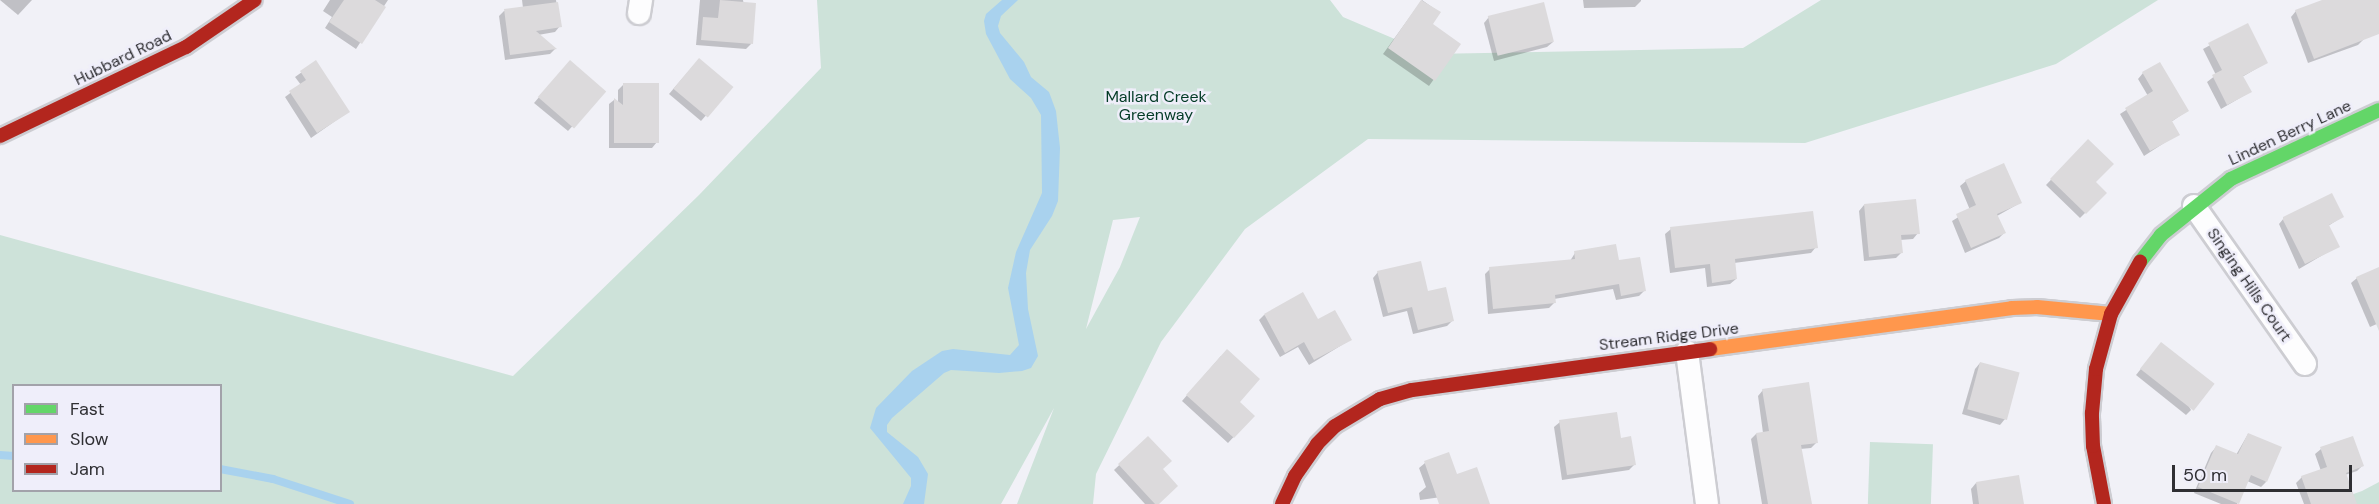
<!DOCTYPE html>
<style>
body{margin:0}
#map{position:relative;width:2379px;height:504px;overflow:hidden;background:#f1f1f7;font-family:"DM Sans",sans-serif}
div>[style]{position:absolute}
.green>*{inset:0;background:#cde2d9;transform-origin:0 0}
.water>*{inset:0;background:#a9d2ee}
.shadow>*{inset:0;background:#0003}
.stream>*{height:8px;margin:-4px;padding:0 4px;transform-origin:4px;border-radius:4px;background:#a9d2ee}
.building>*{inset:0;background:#dcdadc;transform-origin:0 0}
.roads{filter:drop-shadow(2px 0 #cdcdd2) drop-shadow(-2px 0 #cdcdd2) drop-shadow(0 2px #cdcdd2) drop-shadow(0 -2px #cdcdd2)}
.street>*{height:22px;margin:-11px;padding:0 11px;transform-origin:11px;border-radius:11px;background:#fdfdfe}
.fast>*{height:14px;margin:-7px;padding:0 7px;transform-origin:7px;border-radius:7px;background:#63d668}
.slow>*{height:14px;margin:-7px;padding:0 7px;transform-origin:7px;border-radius:7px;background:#ff974d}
.jam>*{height:14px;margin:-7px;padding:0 7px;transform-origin:7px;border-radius:7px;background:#b3261e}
span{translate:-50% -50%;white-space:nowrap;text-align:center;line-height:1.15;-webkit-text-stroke:5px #efeefa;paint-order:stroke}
.street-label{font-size:16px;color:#2f2f33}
.park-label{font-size:16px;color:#033b26}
.legend{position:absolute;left:12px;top:384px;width:210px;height:108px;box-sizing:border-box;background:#efeefa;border:2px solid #a2a2aa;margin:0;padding:8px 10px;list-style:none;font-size:18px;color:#2f2f33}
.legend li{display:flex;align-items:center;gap:12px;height:30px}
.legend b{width:30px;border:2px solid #a2a2aa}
.scale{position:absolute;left:2172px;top:465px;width:180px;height:27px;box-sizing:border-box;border:3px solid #2f2f33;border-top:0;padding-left:8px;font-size:18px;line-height:21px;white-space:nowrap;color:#2f2f33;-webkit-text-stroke:4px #efeefa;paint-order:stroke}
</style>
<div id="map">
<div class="green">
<i style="clip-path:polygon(evenodd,817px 0,1330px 0,1343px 17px,1430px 54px,1743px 48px,1821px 0,2158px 0,2056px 64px,1805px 143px,1368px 139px,1245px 229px,1161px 342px,1096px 474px,1093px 504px,1017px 504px,1054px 408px,1001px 504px,0 504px,0 235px,513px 376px,699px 195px,821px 68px,817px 0,1140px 217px,1120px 267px,1086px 329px,1113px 220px,1140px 217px,817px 0,14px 386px,220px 386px,220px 490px,14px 490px,14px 386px)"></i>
<i style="left:1870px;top:442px;width:63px;height:62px;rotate:2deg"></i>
<i style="clip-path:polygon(2379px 482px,2379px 504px,2325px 504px,2362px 491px)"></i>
</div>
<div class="water">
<i style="clip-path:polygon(1002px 0,1018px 0,1001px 16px,998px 26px,1000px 33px,1024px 62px,1031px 77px,1049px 92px,1056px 111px,1060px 148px,1058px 201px,1052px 216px,1030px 250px,1026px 273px,1028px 309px,1038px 356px,1031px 368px,1022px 371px,999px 373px,951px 370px,944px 373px,892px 418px,887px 425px,887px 432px,918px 457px,928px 474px,924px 504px,903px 504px,911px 486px,911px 478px,870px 428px,876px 408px,912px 371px,942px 351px,953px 349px,1010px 355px,1019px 345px,1008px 288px,1016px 252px,1042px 193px,1041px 115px,1031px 98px,1010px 79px,986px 34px,984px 21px,986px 14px)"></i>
</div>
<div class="shadow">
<i style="clip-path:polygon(0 0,32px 0,18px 15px)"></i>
<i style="clip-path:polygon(330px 0,388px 0,356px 49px,325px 28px,332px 17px,323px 11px)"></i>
<i style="clip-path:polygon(522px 0,556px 0,560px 26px,555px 32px,538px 35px,555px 49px,550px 54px,505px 60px,499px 16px,504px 11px,523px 8px)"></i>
<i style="clip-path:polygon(700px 0,743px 0,751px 44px,746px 49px,696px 45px)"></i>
<i style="clip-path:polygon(1422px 0,1439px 12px,1431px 25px,1459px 44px,1429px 86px,1383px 54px)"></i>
<i style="clip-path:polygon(1583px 0,1641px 0,1641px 1px,1635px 7px,1584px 8px)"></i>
<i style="clip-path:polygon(2326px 0,2379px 0,2379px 24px,2358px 45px,2308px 63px,2291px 17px,2296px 11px)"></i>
<i style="clip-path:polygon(1489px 17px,1553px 42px,1547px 47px,1494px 61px,1484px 23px)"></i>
<i style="clip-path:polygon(2247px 25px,2266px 63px,2242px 77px,2250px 92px,2221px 109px,2207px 82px,2216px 75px,2203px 49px)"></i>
<i style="clip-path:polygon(316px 62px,348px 112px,311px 138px,285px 97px,301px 85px,295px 77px)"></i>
<i style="clip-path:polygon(694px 65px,731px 87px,701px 121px,669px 94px)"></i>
<i style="clip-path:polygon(565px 67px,604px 91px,568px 131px,534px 103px)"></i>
<i style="clip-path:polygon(2143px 73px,2187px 111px,2171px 122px,2178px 134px,2144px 156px,2120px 114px,2148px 96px,2138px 79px)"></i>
<i style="clip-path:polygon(624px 84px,657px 142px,652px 148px,609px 148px,609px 104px,614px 100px,618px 103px,618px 90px)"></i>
<i style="clip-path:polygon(2088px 141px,2094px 182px,2105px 193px,2080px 218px,2046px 185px)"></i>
<i style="clip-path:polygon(1966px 181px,2020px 203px,1997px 216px,2004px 233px,1999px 238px,1965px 253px,1952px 221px,1970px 210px,1960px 186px)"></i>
<i style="clip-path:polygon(1864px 205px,1918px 233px,1913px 239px,1900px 240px,1901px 253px,1896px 258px,1864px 261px,1859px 211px)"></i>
<i style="clip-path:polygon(2342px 217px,2328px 226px,2338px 246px,2299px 269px,2279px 224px,2284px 218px)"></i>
<i style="clip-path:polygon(1671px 229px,1816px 247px,1811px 253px,1734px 263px,1736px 279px,1730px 284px,1707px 287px,1705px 268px,1670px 273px,1665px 234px)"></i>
<i style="clip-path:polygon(1575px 253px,1618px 262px,1644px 291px,1639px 296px,1616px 300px,1613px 289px,1554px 299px,1554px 303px,1549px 308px,1488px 314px,1485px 274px,1490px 269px,1570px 261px)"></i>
<i style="clip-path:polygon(2379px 269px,2379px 323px,2370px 327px,2351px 283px,2357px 278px)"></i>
<i style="clip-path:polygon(1378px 272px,1427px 293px,1453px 320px,1447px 326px,1413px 334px,1407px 311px,1383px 317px,1373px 278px)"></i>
<i style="clip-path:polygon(1264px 315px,1318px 321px,1350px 340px,1309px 365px,1298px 347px,1280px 357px,1259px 320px)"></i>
<i style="clip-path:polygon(2156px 350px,2191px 410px,2186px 415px,2136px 375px)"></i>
<i style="clip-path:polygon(1221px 356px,1238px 403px,1253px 416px,1228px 443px,1182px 401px)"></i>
<i style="clip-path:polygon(1980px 363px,2005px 419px,2000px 425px,1962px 414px,1975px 369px)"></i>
<i style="clip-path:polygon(1763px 390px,1817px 442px,1811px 448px,1800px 449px,1810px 504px,1762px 504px,1751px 439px,1756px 434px,1763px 433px,1758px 396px)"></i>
<i style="clip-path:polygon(1560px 422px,1619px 440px,1634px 465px,1629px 470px,1562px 480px,1554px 427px)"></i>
<i style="clip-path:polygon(2248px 434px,2266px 482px,2261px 487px,2247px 481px,2237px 504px,2221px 504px,2194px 493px,2211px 453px,2216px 447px,2236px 455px)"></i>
<i style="clip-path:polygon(1148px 438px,1161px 469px,1157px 504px,1145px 504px,1114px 470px)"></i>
<i style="clip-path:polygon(2352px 438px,2362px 466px,2357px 471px,2345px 475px,2354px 504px,2304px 504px,2296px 483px,2302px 477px,2321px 471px,2315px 454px,2321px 449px)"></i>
<i style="clip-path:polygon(1425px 463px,1456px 476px,1477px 492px,1420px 500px,1419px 493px,1426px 487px,1419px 468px)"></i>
<i style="clip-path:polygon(1976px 483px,2023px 504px,1973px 504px,1971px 489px)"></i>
</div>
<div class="stream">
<i style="left:0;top:455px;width:14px;rotate:4deg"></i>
<i style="left:220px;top:469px;width:54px;rotate:10.7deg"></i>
<i style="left:273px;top:479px;width:81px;rotate:18deg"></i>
</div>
<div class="building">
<i style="clip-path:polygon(344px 0,375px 0,386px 7px,362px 44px,329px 22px)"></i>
<i style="clip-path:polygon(720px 0,756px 3px,753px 44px,701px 40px,703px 17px,718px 18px)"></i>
<i style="clip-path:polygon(1421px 0,1441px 12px,1433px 24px,1461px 44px,1435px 81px,1388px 48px)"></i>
<i style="clip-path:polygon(2322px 0,2379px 0,2379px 34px,2314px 59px,2295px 10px)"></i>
<i style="clip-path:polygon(558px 2px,562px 27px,536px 31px,557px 49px,510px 55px,504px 9px)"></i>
<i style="left:1544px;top:2px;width:41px;height:58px;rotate:76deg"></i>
<i style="clip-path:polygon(2248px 23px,2268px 63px,2243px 76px,2252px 92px,2227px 105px,2212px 75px,2222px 70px,2208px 43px)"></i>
<i style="left:699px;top:58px;width:45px;height:40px;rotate:40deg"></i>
<i style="clip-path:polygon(316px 60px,350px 112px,317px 133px,289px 91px,306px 80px,300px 71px)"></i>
<i style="left:570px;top:60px;width:48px;height:49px;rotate:41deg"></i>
<i style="clip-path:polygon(2160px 62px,2189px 111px,2172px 121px,2180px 135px,2150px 151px,2125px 108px,2153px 91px,2142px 72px)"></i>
<i style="clip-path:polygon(623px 83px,659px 83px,659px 143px,614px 143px,614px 98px,623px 105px)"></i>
<i style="clip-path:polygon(2088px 139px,2114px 164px,2096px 182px,2107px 193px,2086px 214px,2050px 179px)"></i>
<i style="clip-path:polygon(2004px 163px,2022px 203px,1997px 214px,2006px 233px,1971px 248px,1956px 214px,1976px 205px,1965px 180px)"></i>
<i style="clip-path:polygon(2332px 193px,2344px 217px,2329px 225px,2340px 247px,2305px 264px,2283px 220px,2283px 217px)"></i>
<i style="clip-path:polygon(1916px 199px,1920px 234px,1901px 235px,1903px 253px,1869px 257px,1864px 204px)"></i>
<i style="clip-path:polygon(1813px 211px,1818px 248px,1735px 259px,1737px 279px,1712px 283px,1710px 264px,1675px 268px,1670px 227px)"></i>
<i style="clip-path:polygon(1616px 244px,1619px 260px,1640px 257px,1646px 291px,1621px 296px,1619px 284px,1555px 295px,1556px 303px,1493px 309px,1489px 267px,1575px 259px,1574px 251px)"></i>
<i style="clip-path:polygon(1421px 261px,1428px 291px,1446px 287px,1454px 321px,1418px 330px,1412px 307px,1388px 313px,1377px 271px)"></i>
<i style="clip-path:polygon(2379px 267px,2379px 331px,2356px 277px)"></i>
<i style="clip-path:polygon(1303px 292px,1318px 319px,1335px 310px,1352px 340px,1314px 360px,1304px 342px,1285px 353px,1264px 314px)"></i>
<i style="left:2161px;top:342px;width:68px;height:34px;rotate:38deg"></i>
<i style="clip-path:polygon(1227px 349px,1260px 379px,1240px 402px,1255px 416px,1234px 438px,1186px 395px)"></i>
<i style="left:1980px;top:362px;width:41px;height:49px;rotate:15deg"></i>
<i style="clip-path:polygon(1809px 382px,1818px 443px,1801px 445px,1812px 504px,1768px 504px,1756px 433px,1769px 431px,1762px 389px)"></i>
<i style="clip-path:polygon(1617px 412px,1621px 438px,1631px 436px,1636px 465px,1567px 475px,1559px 420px)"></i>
<i style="clip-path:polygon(2248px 433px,2282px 447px,2267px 482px,2251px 475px,2239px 504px,2198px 487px,2216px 445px,2238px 454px)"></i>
<i style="clip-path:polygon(1148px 436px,1172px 461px,1163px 469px,1178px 486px,1159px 504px,1155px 504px,1118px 464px)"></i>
<i style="clip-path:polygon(2353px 436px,2364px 466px,2346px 473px,2357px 504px,2311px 504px,2301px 476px,2327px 467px,2320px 447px)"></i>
<i style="clip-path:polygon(1449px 452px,1457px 474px,1477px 467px,1490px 504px,1439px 504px,1424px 461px)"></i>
<i style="clip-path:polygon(2019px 475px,2024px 504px,1979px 504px,1976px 482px)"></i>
</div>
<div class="roads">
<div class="street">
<i style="left:639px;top:13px;width:13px;rotate:-81deg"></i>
<i style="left:2194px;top:206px;width:193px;rotate:54.9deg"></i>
<i style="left:1687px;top:352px;width:153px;rotate:82.5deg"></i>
</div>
<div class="fast">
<i style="left:2140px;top:262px;width:34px;rotate:-52deg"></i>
<i style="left:2161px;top:235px;width:90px;rotate:-38.7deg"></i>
<i style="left:2231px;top:179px;width:163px;rotate:-25deg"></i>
</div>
<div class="slow">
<i style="left:1710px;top:349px;width:305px;rotate:-7.7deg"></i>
<i style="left:2012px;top:308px;width:25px;rotate:-2deg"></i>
<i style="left:2037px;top:307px;width:74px;rotate:5.4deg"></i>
</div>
<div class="jam">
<i style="left:0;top:136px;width:206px;rotate:-25.6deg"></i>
<i style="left:186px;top:47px;width:83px;rotate:-34.3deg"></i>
<i style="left:1282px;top:504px;width:31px;rotate:-65deg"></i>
<i style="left:1295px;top:476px;width:39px;rotate:-55deg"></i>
<i style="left:1317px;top:444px;width:25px;rotate:-45deg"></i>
<i style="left:1335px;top:426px;width:52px;rotate:-31deg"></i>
<i style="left:1380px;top:399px;width:33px;rotate:-16deg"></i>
<i style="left:1412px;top:390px;width:301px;rotate:-7.8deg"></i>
<i style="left:2104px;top:504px;width:59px;rotate:-100.7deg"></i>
<i style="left:2093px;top:446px;width:33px;rotate:-92deg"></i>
<i style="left:2092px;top:413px;width:44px;rotate:-84.8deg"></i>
<i style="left:2096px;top:369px;width:57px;rotate:-74.7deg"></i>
<i style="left:2111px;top:314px;width:60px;rotate:-60.9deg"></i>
</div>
</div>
<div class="street-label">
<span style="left:123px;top:58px;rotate:-26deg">Hubbard Road</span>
<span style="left:2290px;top:133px;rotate:-25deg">Linden Berry Lane</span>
<span style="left:2249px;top:285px;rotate:55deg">Singing Hills Court</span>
<span style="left:1669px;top:337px;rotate:-7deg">Stream Ridge Drive</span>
</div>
<div class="park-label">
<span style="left:1156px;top:106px">Mallard Creek<br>Greenway</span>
</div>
<ul class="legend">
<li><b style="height:8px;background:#63d668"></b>Fast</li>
<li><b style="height:8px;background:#ff974d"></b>Slow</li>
<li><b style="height:8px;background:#b3261e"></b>Jam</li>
</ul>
<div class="scale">50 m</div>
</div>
